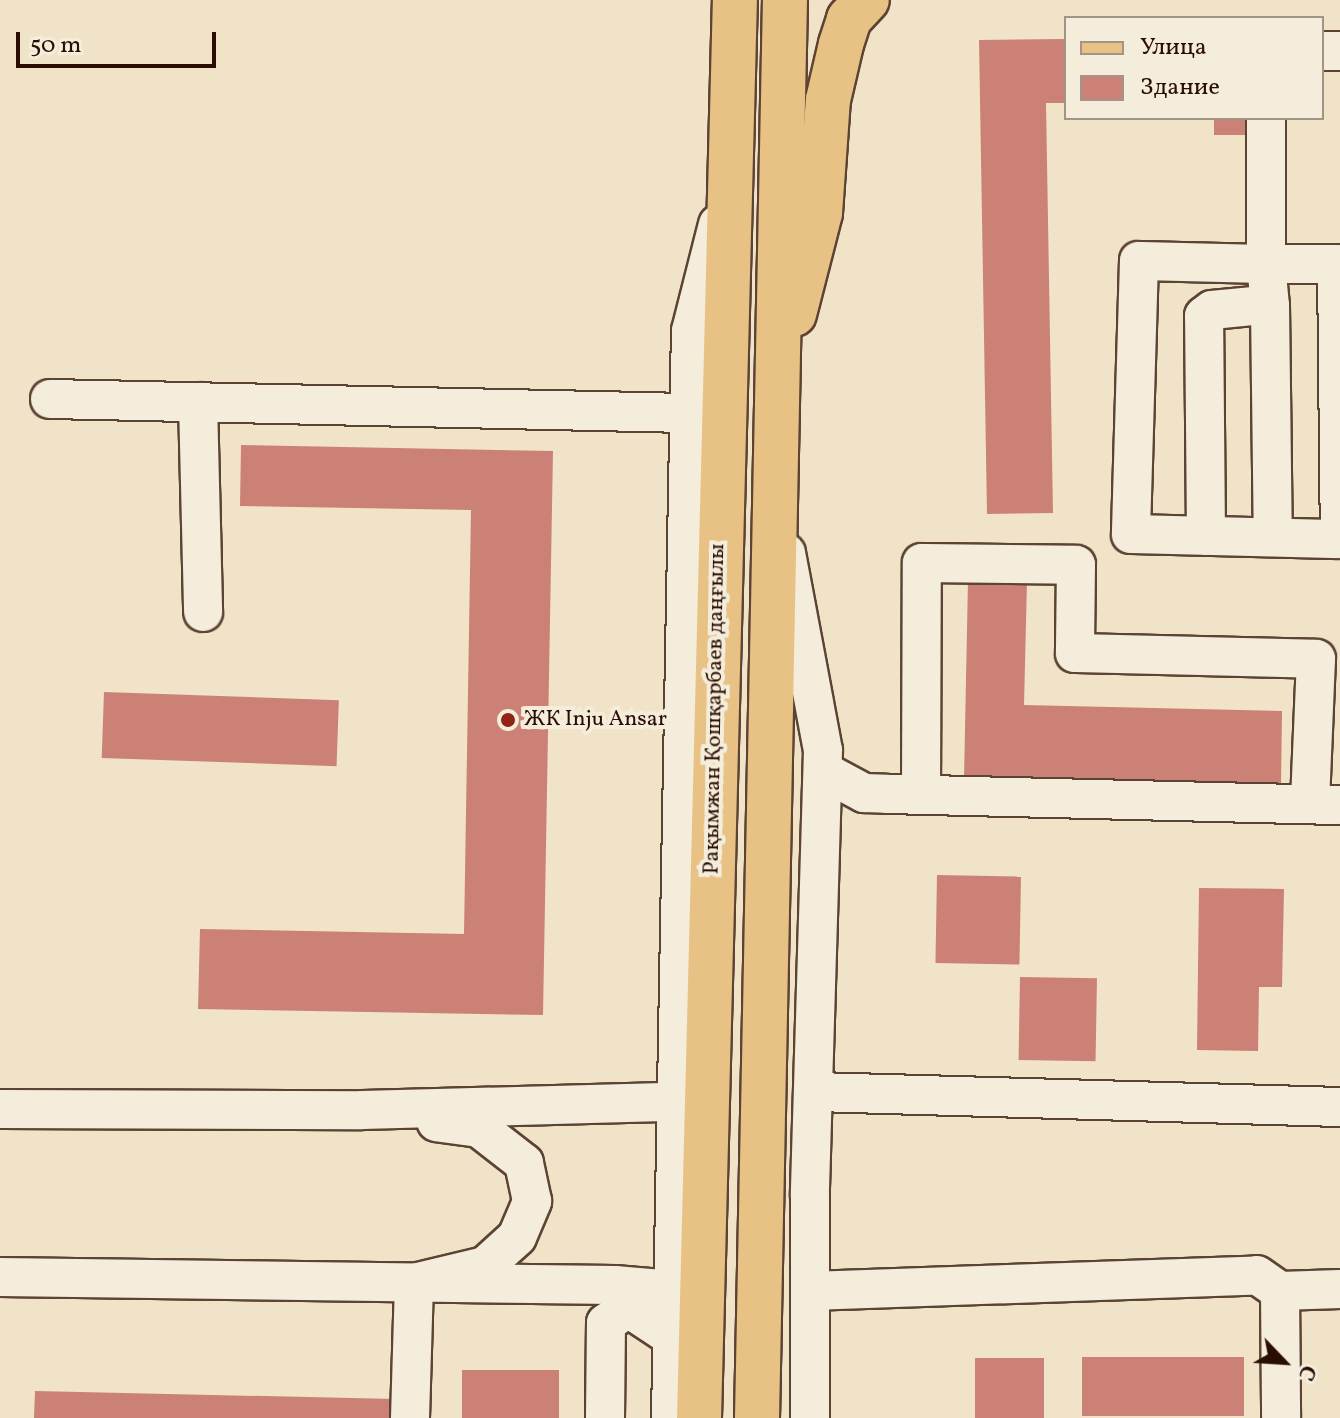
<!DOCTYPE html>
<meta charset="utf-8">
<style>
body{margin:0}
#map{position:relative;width:1340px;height:1418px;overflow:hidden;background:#f0e3c7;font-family:Vollkorn,serif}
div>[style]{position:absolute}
.building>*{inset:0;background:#cb8176;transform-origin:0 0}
.roads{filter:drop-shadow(2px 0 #5c4334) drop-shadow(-2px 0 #5c4334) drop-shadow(0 2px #5c4334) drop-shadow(0 -2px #5c4334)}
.minor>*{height:38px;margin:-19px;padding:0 19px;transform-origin:19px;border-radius:19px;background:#f5eddb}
.major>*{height:44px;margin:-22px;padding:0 22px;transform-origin:22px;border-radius:22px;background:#e8c284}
.dots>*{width:22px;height:22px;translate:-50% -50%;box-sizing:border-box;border:4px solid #f5eddb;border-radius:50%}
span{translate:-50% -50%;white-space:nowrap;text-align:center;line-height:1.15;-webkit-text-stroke:8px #f5eddb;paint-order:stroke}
.street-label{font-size:22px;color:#2a0e03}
.poi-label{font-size:22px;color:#2a0e03}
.left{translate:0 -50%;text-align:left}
.legend{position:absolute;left:1064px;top:16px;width:260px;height:104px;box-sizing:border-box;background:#f5eddb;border:2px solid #a49485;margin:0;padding:10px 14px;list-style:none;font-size:24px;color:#2a0e03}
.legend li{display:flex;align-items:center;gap:16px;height:40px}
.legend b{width:40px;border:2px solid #a49485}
.north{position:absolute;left:1244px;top:1322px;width:80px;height:80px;-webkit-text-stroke:6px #f5eddb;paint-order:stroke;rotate:115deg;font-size:22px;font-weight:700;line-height:32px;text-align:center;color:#2a0e03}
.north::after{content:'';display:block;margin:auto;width:28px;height:36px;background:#2a0e03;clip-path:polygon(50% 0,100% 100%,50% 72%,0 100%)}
.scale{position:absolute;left:16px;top:32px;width:200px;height:36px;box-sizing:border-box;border:4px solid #2a0e03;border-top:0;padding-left:10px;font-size:24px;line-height:28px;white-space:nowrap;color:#2a0e03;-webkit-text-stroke:6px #f5eddb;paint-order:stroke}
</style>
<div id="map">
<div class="building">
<i style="clip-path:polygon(1066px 39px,1066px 103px,1046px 103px,1053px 513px,987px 514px,979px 40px)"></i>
<i style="left:1214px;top:118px;width:40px;height:17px"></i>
<i style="clip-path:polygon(241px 445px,553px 451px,543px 1015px,198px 1009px,200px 929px,464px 934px,471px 510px,240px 506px)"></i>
<i style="clip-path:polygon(968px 580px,1027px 581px,1024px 705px,1282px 711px,1281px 786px,964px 779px)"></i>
<i style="left:104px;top:692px;width:235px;height:66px;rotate:2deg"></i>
<i style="left:937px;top:875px;width:84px;height:88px;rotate:1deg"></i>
<i style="clip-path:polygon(1199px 888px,1284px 889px,1282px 987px,1259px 987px,1258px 1051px,1197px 1050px)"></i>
<i style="left:1020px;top:977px;width:77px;height:83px;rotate:1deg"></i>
<i style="left:1244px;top:1357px;width:59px;height:162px;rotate:90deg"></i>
<i style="left:1044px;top:1358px;width:60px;height:69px;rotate:90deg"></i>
<i style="left:462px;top:1370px;width:97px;height:48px"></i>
<i style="clip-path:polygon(35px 1391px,395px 1399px,394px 1418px,34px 1418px)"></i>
</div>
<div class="roads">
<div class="minor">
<i style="left:1322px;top:51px;width:18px"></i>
<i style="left:1266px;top:118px;width:146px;rotate:90deg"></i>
<i style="left:1266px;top:264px;width:71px"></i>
<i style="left:1337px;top:264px;width:275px;rotate:89.4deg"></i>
<i style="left:1270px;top:306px;width:42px;rotate:-95.4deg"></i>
<i style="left:1266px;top:264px;width:127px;rotate:-178.6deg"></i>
<i style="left:1139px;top:261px;width:273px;rotate:91.7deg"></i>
<i style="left:1131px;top:534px;width:205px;rotate:1.4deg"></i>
<i style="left:50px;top:399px;width:639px;rotate:1.26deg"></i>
<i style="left:198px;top:402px;width:210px;rotate:88.6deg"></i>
<i style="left:1206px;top:536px;width:220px;rotate:-90.5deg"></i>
<i style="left:1204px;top:316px;width:10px;rotate:-37deg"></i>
<i style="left:1212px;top:310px;width:50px;rotate:-5.7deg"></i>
<i style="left:1262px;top:305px;width:8px;rotate:7deg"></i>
<i style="left:1270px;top:306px;width:231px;rotate:89.3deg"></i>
<i style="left:786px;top:553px;width:200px;rotate:79.4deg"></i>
<i style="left:823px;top:750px;width:446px;rotate:91.7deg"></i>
<i style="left:810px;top:1196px;width:222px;rotate:90deg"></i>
<i style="left:823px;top:771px;width:47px;rotate:28.2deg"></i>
<i style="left:864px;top:793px;width:23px;rotate:2deg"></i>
<i style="left:887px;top:794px;width:453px;rotate:1.4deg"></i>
<i style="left:921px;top:795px;width:232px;rotate:-89.8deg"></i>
<i style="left:922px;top:563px;width:154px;rotate:0.7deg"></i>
<i style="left:1076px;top:565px;width:88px;rotate:90.7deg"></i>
<i style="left:1075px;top:653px;width:241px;rotate:1.4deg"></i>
<i style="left:1316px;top:659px;width:145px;rotate:92.4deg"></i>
<i style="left:816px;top:1092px;width:524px;rotate:1.64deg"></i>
<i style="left:0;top:1109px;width:362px;rotate:0.2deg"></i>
<i style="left:362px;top:1110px;width:311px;rotate:-1.5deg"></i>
<i style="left:0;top:1277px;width:615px;rotate:0.75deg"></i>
<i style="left:615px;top:1285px;width:58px;rotate:4.9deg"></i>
<i style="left:810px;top:1291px;width:447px;rotate:-2deg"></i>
<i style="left:1257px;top:1275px;width:28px;rotate:35deg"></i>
<i style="left:1280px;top:1291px;width:60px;rotate:-1.9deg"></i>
<i style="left:1280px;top:1291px;width:127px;rotate:89.5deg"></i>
<i style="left:410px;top:1418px;width:135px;rotate:-88.3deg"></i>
<i style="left:414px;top:1283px;width:73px;rotate:-13.5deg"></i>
<i style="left:485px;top:1266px;width:43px;rotate:-42.2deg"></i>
<i style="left:517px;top:1237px;width:39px;rotate:-67deg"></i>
<i style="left:532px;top:1201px;width:39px;rotate:-102deg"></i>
<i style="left:524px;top:1163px;width:57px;rotate:-142.1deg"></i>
<i style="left:479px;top:1128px;width:43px;rotate:-172.1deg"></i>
<i style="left:605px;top:1418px;width:95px;rotate:-89.4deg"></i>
<i style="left:606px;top:1323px;width:27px;rotate:-34deg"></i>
<i style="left:628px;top:1308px;width:53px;rotate:33.4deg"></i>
<i style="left:671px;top:1418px;width:1087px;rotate:-88.95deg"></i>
<i style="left:691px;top:331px;width:110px;rotate:-75.8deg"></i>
</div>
<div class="major">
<i style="left:794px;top:314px;width:104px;rotate:-75.6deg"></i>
<i style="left:820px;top:213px;width:113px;rotate:-86deg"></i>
<i style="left:828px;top:100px;width:57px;rotate:-76.9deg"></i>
<i style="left:841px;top:44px;width:26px;rotate:-72deg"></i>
<i style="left:849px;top:19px;width:26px;rotate:-47deg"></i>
<i style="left:699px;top:1418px;width:1418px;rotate:-88.55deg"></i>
<i style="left:757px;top:1418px;width:1418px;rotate:-88.87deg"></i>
</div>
</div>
<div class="dots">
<i style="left:508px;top:720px;background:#8f2418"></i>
</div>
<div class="street-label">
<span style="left:715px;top:709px;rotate:-89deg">Рақымжан Қошқарбаев даңғылы</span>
</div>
<div class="poi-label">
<span class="left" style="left:524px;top:720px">ЖК Inju Ansar</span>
</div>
<ul class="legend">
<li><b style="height:10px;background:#e8c284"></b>Улица</li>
<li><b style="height:22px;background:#cb8176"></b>Здание</li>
</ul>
<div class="north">С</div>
<div class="scale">50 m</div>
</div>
